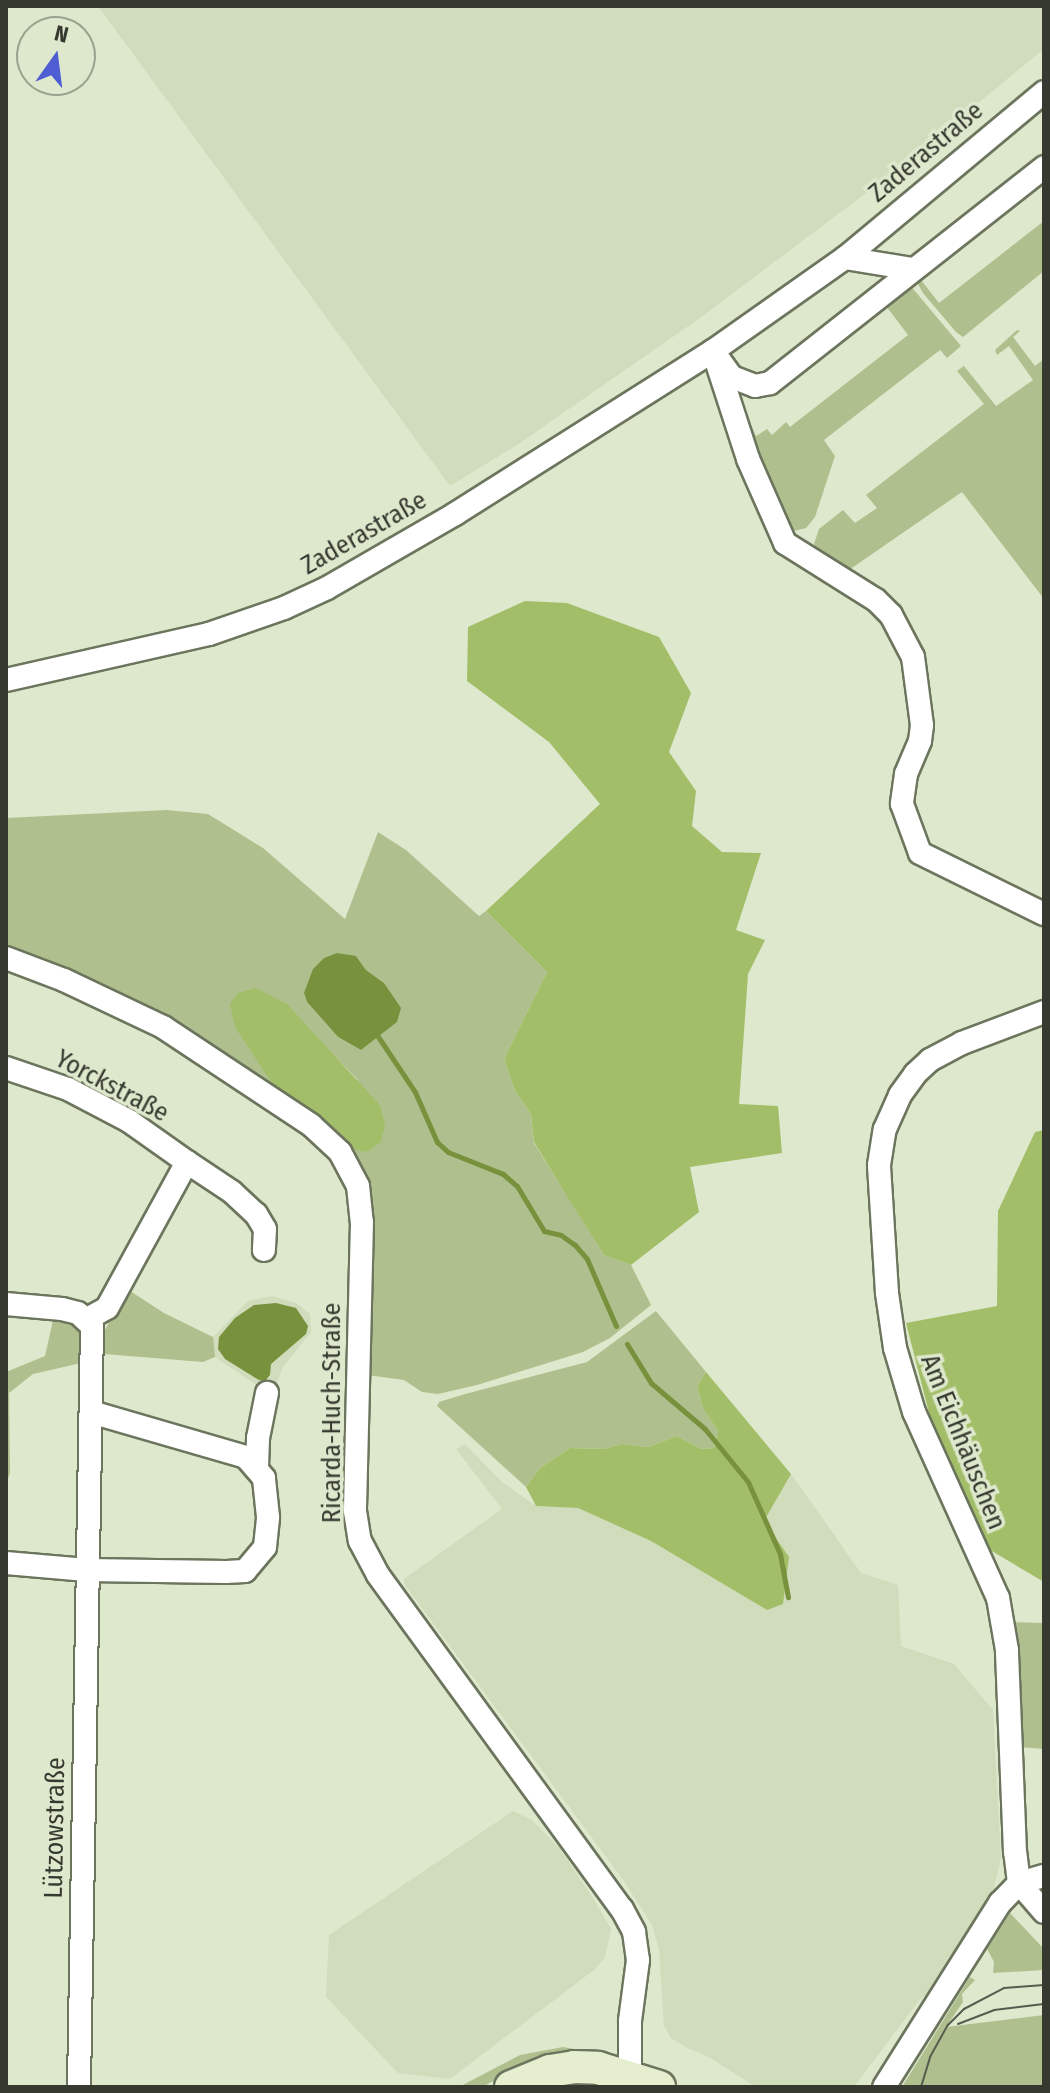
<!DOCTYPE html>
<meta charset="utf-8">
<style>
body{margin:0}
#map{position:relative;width:1050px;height:2093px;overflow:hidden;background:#dee8cd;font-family:"Fira Sans Condensed",sans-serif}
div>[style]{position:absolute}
.built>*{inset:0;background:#d0dcbb}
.green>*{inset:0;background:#afc08e}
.forest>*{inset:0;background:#a3be68}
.water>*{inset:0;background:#78913c}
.stream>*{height:5px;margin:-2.5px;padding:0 2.5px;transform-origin:2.5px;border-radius:2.5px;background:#78913c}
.roads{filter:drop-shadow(2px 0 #6c755d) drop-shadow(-2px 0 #6c755d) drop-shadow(0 2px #6c755d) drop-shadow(0 -2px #6c755d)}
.street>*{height:22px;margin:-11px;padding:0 11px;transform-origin:11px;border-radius:11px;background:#fff}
.secondary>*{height:32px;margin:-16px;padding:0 16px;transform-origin:16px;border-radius:16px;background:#e5eecf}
.tram>*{height:2px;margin:-1px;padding:0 1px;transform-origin:1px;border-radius:1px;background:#575c4f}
span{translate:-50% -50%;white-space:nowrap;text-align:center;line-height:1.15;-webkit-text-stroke:7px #dee8cd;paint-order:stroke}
.street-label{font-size:26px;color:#35392f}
.frame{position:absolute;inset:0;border:8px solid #35392f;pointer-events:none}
.north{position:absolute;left:16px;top:16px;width:80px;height:80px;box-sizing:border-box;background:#dee8cd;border:2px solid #9aa28e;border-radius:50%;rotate:14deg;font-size:22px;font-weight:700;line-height:32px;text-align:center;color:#35392f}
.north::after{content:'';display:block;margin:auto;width:28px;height:36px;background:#505ed4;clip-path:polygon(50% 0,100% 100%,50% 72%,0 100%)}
</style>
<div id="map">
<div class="built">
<i style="clip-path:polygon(98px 6px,1044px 6px,1044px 49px,886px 178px,700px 318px,517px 445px,450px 486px)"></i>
<i style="clip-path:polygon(272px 1296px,296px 1303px,310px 1314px,311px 1332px,283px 1367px,275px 1387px,264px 1390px,215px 1357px,211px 1346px,213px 1337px,248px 1301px)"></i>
<i style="clip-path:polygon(465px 1444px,501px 1481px,536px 1506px,578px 1508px,651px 1541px,767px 1610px,764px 1521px,791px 1474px,861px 1573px,898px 1585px,901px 1646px,954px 1664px,993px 1710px,1001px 1859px,992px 1896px,931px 1993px,921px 1998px,854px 2087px,756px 2087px,709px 2057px,685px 2047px,671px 2038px,664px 2026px,659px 1949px,652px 1925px,624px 1881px,404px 1584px,404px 1579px,502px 1509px,456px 1449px)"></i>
<i style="clip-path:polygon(513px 1811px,532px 1820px,560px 1849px,593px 1898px,611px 1929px,605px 1957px,594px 1970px,450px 2079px,398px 2073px,326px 1997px,329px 1935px)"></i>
</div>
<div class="green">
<i style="clip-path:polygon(1044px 221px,1044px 271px,963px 337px,956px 332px,923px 293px,915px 279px,917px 275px,939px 303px)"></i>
<i style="clip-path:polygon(909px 284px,961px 346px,947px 358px,940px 350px,824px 440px,835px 456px,815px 517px,806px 528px,789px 532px,780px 525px,736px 392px,756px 436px,767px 429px,772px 435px,786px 422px,790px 427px,908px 335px,883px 302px)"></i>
<i style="clip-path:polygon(1017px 330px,1020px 331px,1013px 337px,1035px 366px,1044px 359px,1044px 599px,962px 492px,846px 572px,818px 551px,814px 544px,819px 529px,843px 510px,855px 523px,877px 508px,866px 495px,984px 404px,957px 371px,964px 366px,996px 406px,1033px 380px,1009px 346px,997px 355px,995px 350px)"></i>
<i style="clip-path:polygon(evenodd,167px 810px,208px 814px,263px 848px,345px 919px,378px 832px,406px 850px,479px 916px,486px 911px,547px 972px,504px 1059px,515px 1091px,531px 1114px,534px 1143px,604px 1255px,631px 1265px,651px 1305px,610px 1338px,583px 1352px,477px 1385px,438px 1394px,422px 1392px,404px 1380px,367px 1375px,370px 1196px,350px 1149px,357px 1079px,324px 1045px,248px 1044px,275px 1088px,171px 1023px,6px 950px,6px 818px,167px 810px,356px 956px,366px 970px,384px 983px,396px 1022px,361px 1050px,338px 1037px,307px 1002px,304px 993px,356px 956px)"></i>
<i style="clip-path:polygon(127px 1289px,164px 1313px,213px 1337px,215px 1357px,203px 1362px,104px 1354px,105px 1330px)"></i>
<i style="clip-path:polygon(656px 1311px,706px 1372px,697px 1386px,703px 1409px,718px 1431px,714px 1448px,701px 1449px,677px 1436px,648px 1447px,622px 1444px,604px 1449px,570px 1448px,540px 1468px,526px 1487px,437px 1406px,439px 1402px,465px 1394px,587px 1362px)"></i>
<i style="clip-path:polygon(54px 1316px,77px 1325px,84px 1340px,81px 1363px,33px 1374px,9px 1393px,10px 1473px,6px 1485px,6px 1372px,45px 1356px)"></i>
<i style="clip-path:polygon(1009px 1622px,1044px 1623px,1044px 1749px,1019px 1747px)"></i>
<i style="clip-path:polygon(1010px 1913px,1044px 1949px,1044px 1970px,993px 1973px,994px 1962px,987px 1949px)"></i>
<i style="clip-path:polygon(970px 1977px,975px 1980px,962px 1994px,963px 2002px,946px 2027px,1044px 2015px,1044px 2087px,902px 2087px)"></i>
<i style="clip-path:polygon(563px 2047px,591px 2052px,561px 2053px,525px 2064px,482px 2087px,459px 2087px,520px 2055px)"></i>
</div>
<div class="forest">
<i style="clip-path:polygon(525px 601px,567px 603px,659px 637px,691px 693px,669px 752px,696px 791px,692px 826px,722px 852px,761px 853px,736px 930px,765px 940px,748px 974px,739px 1104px,778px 1106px,782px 1153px,690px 1167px,699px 1212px,631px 1265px,604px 1255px,568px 1198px,534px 1142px,531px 1114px,515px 1091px,504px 1059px,547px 972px,486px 911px,600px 804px,549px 742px,467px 681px,468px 627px)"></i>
<i style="clip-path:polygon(256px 988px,287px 1004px,380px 1105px,385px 1125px,381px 1142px,367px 1152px,350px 1149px,326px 1123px,275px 1088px,235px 1027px,230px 1004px,238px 993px)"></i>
<i style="clip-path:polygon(1044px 1130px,1044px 1582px,990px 1550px,937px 1444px,906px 1323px,997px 1306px,998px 1211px,1035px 1132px)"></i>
<i style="clip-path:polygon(706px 1372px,791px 1474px,764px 1521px,789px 1557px,783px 1604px,767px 1610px,651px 1541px,578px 1508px,536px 1506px,526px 1487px,540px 1468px,570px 1448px,604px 1449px,622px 1444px,648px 1447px,677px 1436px,701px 1449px,714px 1448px,718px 1431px,703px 1409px,697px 1386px)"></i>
</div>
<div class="water">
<i style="clip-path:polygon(337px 953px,356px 956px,366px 970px,384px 983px,401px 1008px,397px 1022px,361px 1050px,338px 1037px,307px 1002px,304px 993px,313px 969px,324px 958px)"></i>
<i style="clip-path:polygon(276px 1303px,296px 1308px,308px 1326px,306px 1334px,271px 1364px,270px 1375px,265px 1381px,259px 1380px,225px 1359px,218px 1349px,219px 1337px,235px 1318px,254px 1305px)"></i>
</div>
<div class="stream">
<i style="left:377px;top:1035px;width:69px;rotate:56.3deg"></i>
<i style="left:415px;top:1092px;width:55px;rotate:66.3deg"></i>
<i style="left:437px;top:1142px;width:15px;rotate:42deg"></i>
<i style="left:448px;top:1152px;width:59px;rotate:21.8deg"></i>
<i style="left:503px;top:1174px;width:18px;rotate:41deg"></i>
<i style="left:517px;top:1186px;width:52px;rotate:59deg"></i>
<i style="left:544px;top:1231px;width:17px;rotate:13deg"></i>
<i style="left:561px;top:1235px;width:17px;rotate:36deg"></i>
<i style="left:575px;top:1245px;width:18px;rotate:49deg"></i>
<i style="left:587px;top:1259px;width:73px;rotate:66.6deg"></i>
<i style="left:627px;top:1344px;width:46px;rotate:58.4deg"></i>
<i style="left:651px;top:1383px;width:71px;rotate:40.4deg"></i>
<i style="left:705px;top:1429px;width:68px;rotate:50.9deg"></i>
<i style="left:748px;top:1482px;width:79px;rotate:66deg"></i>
<i style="left:780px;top:1554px;width:44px;rotate:79.5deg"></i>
</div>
<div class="roads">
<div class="street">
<i style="left:845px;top:258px;width:69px;rotate:9.2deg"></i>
<i style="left:713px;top:351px;width:114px;rotate:72deg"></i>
<i style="left:748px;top:459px;width:92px;rotate:66.2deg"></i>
<i style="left:785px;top:543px;width:107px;rotate:32.1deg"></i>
<i style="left:876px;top:600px;width:21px;rotate:45deg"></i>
<i style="left:891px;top:615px;width:47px;rotate:62.4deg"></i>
<i style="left:913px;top:657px;width:69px;rotate:82.5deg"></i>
<i style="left:922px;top:725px;width:16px;rotate:97deg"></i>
<i style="left:920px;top:741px;width:36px;rotate:113deg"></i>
<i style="left:906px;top:774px;width:30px;rotate:98deg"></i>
<i style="left:902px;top:804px;width:52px;rotate:69.8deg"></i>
<i style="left:920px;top:853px;width:138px;rotate:26.2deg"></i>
<i style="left:718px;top:358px;width:24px;rotate:54deg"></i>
<i style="left:732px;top:377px;width:25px;rotate:21deg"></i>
<i style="left:755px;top:386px;width:15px;rotate:-11deg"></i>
<i style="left:770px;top:383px;width:349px;rotate:-38.2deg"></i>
<i style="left:6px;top:680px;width:208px;rotate:-12.8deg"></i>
<i style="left:209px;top:634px;width:79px;rotate:-19.1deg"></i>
<i style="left:284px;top:608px;width:47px;rotate:-24.9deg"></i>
<i style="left:327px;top:588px;width:148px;rotate:-30deg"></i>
<i style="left:455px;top:514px;width:305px;rotate:-32.3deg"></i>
<i style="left:713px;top:351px;width:161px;rotate:-35.2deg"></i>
<i style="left:845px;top:258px;width:259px;rotate:-39.8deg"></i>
<i style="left:6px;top:958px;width:62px;rotate:20.8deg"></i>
<i style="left:64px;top:980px;width:110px;rotate:25.4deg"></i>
<i style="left:163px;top:1027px;width:178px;rotate:33.5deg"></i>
<i style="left:311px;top:1125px;width:40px;rotate:43deg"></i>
<i style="left:340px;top:1152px;width:38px;rotate:62deg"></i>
<i style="left:358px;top:1186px;width:36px;rotate:84deg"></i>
<i style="left:362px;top:1222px;width:289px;rotate:91.4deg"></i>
<i style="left:355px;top:1511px;width:30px;rotate:81deg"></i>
<i style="left:360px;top:1541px;width:38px;rotate:62deg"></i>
<i style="left:378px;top:1575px;width:414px;rotate:53.9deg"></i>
<i style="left:622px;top:1909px;width:26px;rotate:62deg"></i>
<i style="left:634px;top:1932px;width:28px;rotate:82deg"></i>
<i style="left:638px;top:1960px;width:62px;rotate:97.5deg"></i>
<i style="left:630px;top:2021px;width:56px;rotate:90deg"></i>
<i style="left:6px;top:1068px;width:65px;rotate:18.7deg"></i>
<i style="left:68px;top:1089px;width:69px;rotate:27.7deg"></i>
<i style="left:129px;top:1121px;width:71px;rotate:35.3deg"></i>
<i style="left:187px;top:1162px;width:166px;rotate:118.7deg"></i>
<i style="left:107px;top:1308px;width:23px;rotate:151deg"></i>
<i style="left:187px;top:1162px;width:54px;rotate:33.7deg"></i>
<i style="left:232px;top:1192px;width:33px;rotate:43deg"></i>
<i style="left:256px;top:1214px;width:17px;rotate:59deg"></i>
<i style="left:265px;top:1229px;width:21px;rotate:93deg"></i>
<i style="left:6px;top:1304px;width:56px;rotate:5.1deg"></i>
<i style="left:62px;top:1309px;width:16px;rotate:14deg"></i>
<i style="left:78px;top:1313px;width:19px;rotate:43deg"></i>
<i style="left:92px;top:1326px;width:761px;rotate:90.98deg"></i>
<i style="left:257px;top:1467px;width:29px;rotate:-88deg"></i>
<i style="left:258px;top:1438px;width:46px;rotate:-78.7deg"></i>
<i style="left:6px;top:1563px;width:81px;rotate:4.9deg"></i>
<i style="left:87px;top:1570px;width:139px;rotate:0.8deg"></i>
<i style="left:226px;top:1572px;width:19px;rotate:-3deg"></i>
<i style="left:245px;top:1571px;width:31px;rotate:-50deg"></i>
<i style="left:265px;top:1547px;width:30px;rotate:-84deg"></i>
<i style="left:268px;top:1517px;width:39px;rotate:-96deg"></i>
<i style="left:264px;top:1478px;width:28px;rotate:-131deg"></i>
<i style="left:246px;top:1457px;width:161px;rotate:-163.8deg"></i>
<i style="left:1019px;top:1883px;width:31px;rotate:-97deg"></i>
<i style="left:1015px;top:1852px;width:202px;rotate:-92.3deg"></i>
<i style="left:1007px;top:1650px;width:53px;rotate:-99.8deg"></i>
<i style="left:998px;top:1598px;width:204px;rotate:-114.3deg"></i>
<i style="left:914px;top:1412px;width:67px;rotate:-106.5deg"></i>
<i style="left:895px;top:1348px;width:56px;rotate:-98.3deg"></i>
<i style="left:887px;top:1293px;width:128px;rotate:-93.6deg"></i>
<i style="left:879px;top:1165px;width:36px;rotate:-81deg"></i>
<i style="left:885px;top:1129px;width:37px;rotate:-66deg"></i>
<i style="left:900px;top:1095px;width:26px;rotate:-54deg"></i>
<i style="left:915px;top:1074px;width:21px;rotate:-43deg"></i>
<i style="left:930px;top:1060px;width:36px;rotate:-28deg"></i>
<i style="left:962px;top:1043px;width:88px;rotate:-20.7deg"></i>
<i style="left:1019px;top:1883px;width:38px;rotate:49deg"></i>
<i style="left:884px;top:2087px;width:218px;rotate:-57.8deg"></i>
<i style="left:1000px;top:1903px;width:28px;rotate:-46deg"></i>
<i style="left:1019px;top:1883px;width:26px;rotate:-16deg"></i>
</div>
<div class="secondary">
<i style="left:511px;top:2087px;width:42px;rotate:-22.3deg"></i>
<i style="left:550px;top:2071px;width:24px;rotate:-9deg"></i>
<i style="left:574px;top:2067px;width:24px;rotate:2deg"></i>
<i style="left:598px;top:2068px;width:64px;rotate:17.3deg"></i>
</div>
</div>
<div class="tram">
<i style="left:958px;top:2024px;width:39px;rotate:-21deg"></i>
<i style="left:994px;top:2010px;width:50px;rotate:-6.8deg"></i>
<i style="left:921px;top:2087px;width:31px;rotate:-73deg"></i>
<i style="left:930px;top:2057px;width:37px;rotate:-61deg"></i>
<i style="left:948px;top:2025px;width:23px;rotate:-45deg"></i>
<i style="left:964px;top:2009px;width:45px;rotate:-27.7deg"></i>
<i style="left:1004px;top:1988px;width:40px;rotate:-4.3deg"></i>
</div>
<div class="street-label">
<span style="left:926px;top:152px;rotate:-40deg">Zaderastraße</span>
<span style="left:364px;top:533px;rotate:-30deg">Zaderastraße</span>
<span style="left:112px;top:1086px;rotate:28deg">Yorckstraße</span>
<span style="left:332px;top:1413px;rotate:-90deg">Ricarda-Huch-Straße</span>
<span style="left:963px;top:1442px;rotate:68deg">Am Eichhäuschen</span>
<span style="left:55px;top:1828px;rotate:-89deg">Lützowstraße</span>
</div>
<div class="frame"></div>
<div class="north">N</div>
</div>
